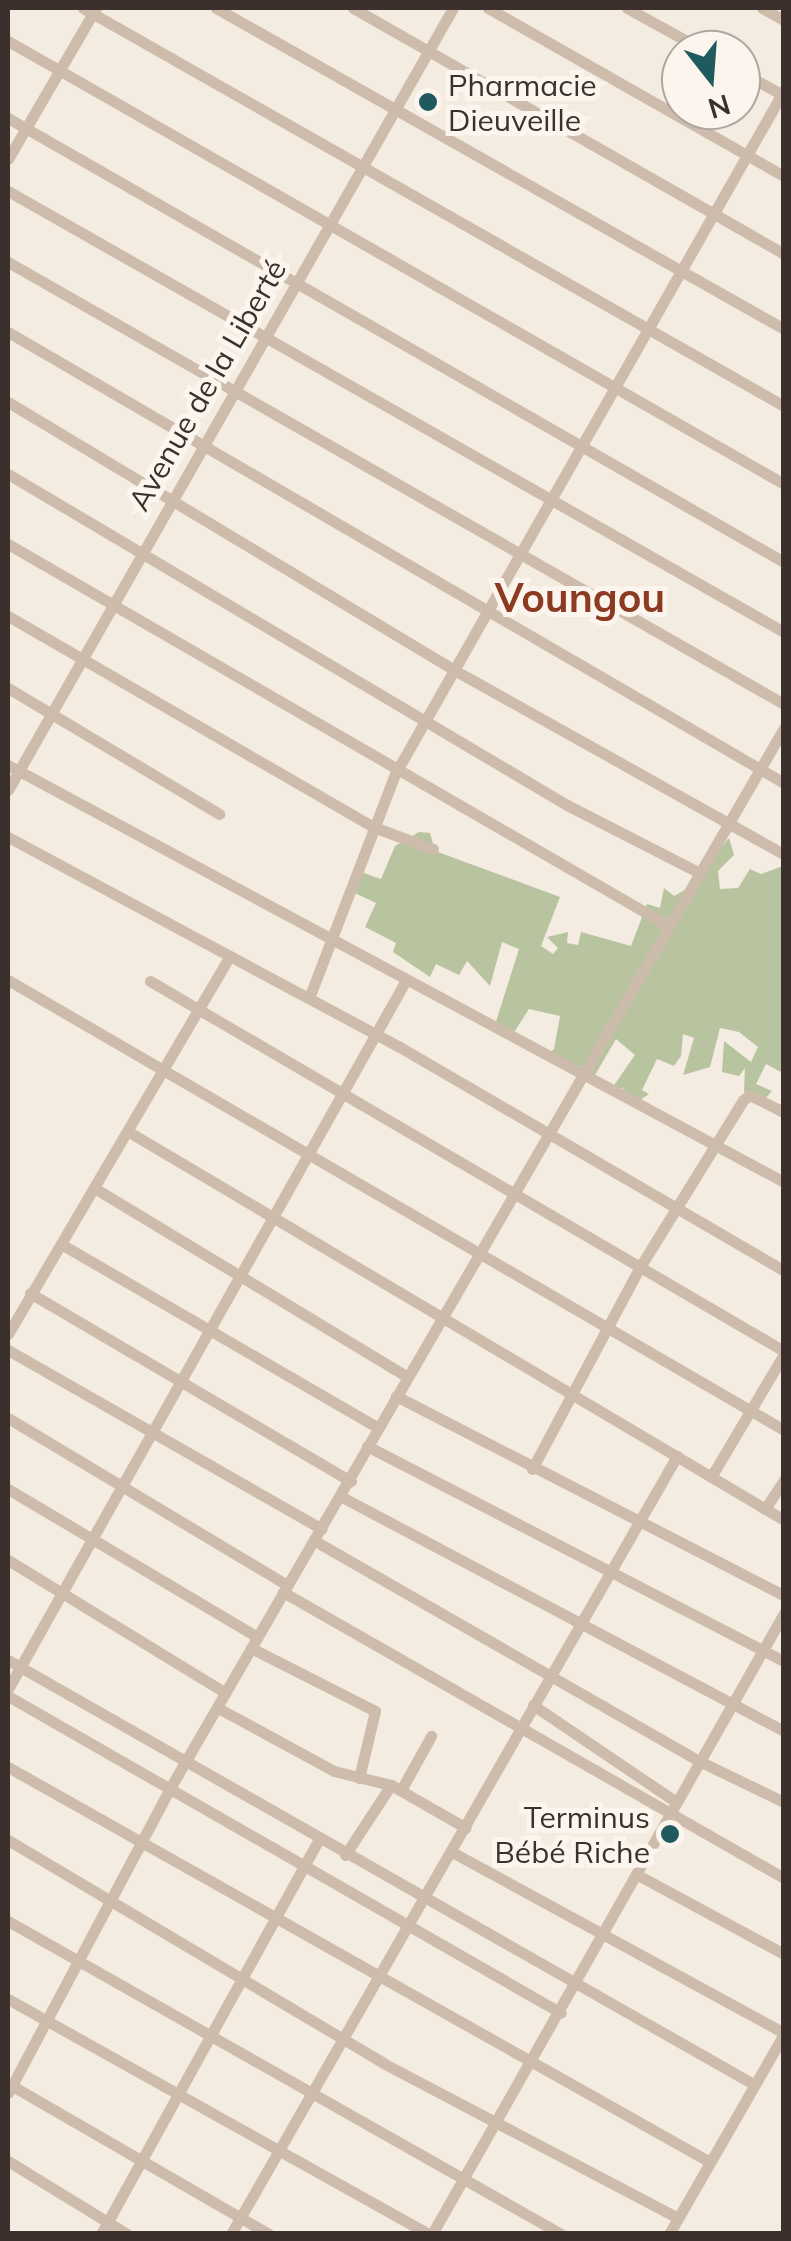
<!DOCTYPE html>
<meta charset="utf-8">
<style>
body{margin:0}
#map{position:relative;width:791px;height:2241px;overflow:hidden;background:#f4ebe1;font-family:Mulish,sans-serif}
div>[style]{position:absolute}
.green>*{inset:0;background:#b8c4a0}
.minor>*{height:11px;margin:-5.5px;padding:0 5.5px;transform-origin:5.5px;border-radius:5.5px;background:#cdbbac}
.dots>*{width:28px;height:28px;translate:-50% -50%;box-sizing:border-box;border:5px solid #fbf5ee;border-radius:50%}
span{translate:-50% -50%;white-space:nowrap;text-align:center;line-height:1.15;-webkit-text-stroke:10px #fbf5ee;paint-order:stroke}
.poi-label{font-size:30px;color:#3b302b}
.left{translate:0 -50%;text-align:left}
.right{translate:-100% -50%;text-align:right}
.street-label{font-size:30px;color:#3b302b}
.district-label{font-size:40px;color:#8c3b22;font-weight:700}
.frame{position:absolute;inset:0;border:10px solid #3b302b;pointer-events:none}
.north{position:absolute;left:661px;top:30px;width:100px;height:100px;box-sizing:border-box;background:#fbf5ee;border:2px solid #aea6a0;border-radius:50%;rotate:163deg;font-size:28px;font-weight:700;line-height:40px;text-align:center;color:#3b302b}
.north::after{content:'';display:block;margin:auto;width:35px;height:45px;background:#1f5a5e;clip-path:polygon(50% 0,100% 100%,50% 72%,0 100%)}
</style>
<div id="map">
<div class="green">
<i style="clip-path:polygon(419px 832px,430px 833px,435px 851px,560px 897px,541px 946px,553px 954px,558px 948px,547px 937px,568px 932px,567px 943px,578px 945px,581px 932px,631px 946px,647px 904px,660px 908px,664px 888px,674px 896px,687px 889px,729px 838px,734px 855px,718px 871px,720px 889px,738px 888px,750px 869px,761px 874px,783px 866px,783px 1073px,766px 1064px,756px 1084px,772px 1091px,764px 1100px,744px 1092px,745px 1068px,739px 1076px,722px 1072px,724px 1041px,751px 1062px,758px 1047px,739px 1032px,720px 1028px,710px 1067px,683px 1075px,694px 1038px,683px 1034px,681px 1056px,674px 1066px,657px 1059px,642px 1090px,649px 1094px,637px 1102px,622px 1088px,610px 1091px,635px 1055px,616px 1039px,591px 1082px,582px 1067px,545px 1056px,554px 1049px,560px 1016px,529px 1009px,511px 1037px,494px 1028px,519px 949px,502px 942px,490px 986px,467px 961px,459px 975px,436px 964px,430px 977px,393px 952px,396px 943px,365px 927px,376px 903px,348px 890px,358px 871px,381px 879px,395px 846px)"></i>
</div>
<div class="minor">
<i style="left:83px;top:8px;width:806px;rotate:29.59deg"></i>
<i style="left:216px;top:8px;width:652px;rotate:29.47deg"></i>
<i style="left:353px;top:8px;width:496px;rotate:29.7deg"></i>
<i style="left:488px;top:8px;width:340px;rotate:29.6deg"></i>
<i style="left:627px;top:8px;width:87px;rotate:28.9deg"></i>
<i style="left:762px;top:8px;width:25px;rotate:29deg"></i>
<i style="left:8px;top:41px;width:894px;rotate:29.72deg"></i>
<i style="left:741px;top:72px;width:46px;rotate:28.8deg"></i>
<i style="left:8px;top:118px;width:894px;rotate:29.78deg"></i>
<i style="left:8px;top:159px;width:175px;rotate:-59.8deg"></i>
<i style="left:8px;top:191px;width:893px;rotate:29.61deg"></i>
<i style="left:8px;top:262px;width:893px;rotate:29.67deg"></i>
<i style="left:8px;top:332px;width:898px;rotate:30.16deg"></i>
<i style="left:8px;top:402px;width:523px;rotate:30.98deg"></i>
<i style="left:456px;top:671px;width:376px;rotate:29.2deg"></i>
<i style="left:8px;top:474px;width:650px;rotate:30.63deg"></i>
<i style="left:567px;top:805px;width:149px;rotate:27.1deg"></i>
<i style="left:8px;top:544px;width:763px;rotate:30.02deg"></i>
<i style="left:8px;top:616px;width:419px;rotate:30deg"></i>
<i style="left:371px;top:826px;width:66px;rotate:20.4deg"></i>
<i style="left:8px;top:688px;width:246px;rotate:30.8deg"></i>
<i style="left:8px;top:765px;width:881px;rotate:28.25deg"></i>
<i style="left:8px;top:790px;width:900px;rotate:-60.36deg"></i>
<i style="left:8px;top:837px;width:442px;rotate:28.2deg"></i>
<i style="left:398px;top:1046px;width:447px;rotate:30.2deg"></i>
<i style="left:8px;top:980px;width:897px;rotate:30.11deg"></i>
<i style="left:150px;top:981px;width:734px;rotate:30.27deg"></i>
<i style="left:309px;top:998px;width:240px;rotate:-69deg"></i>
<i style="left:395px;top:774px;width:787px;rotate:-60.37deg"></i>
<i style="left:129px;top:1132px;width:761px;rotate:30.64deg"></i>
<i style="left:96px;top:1189px;width:362px;rotate:31.1deg"></i>
<i style="left:61px;top:1244px;width:367px;rotate:30.1deg"></i>
<i style="left:30px;top:1293px;width:372px;rotate:30.4deg"></i>
<i style="left:8px;top:1334px;width:438px;rotate:-59.6deg"></i>
<i style="left:8px;top:1350px;width:361px;rotate:29.7deg"></i>
<i style="left:396px;top:1396px;width:436px;rotate:27.2deg"></i>
<i style="left:8px;top:1418px;width:325px;rotate:30.9deg"></i>
<i style="left:367px;top:1446px;width:469px;rotate:27.3deg"></i>
<i style="left:532px;top:1469px;width:229px;rotate:-61.9deg"></i>
<i style="left:640px;top:1267px;width:196px;rotate:-58.3deg"></i>
<i style="left:743px;top:1100px;width:9px;rotate:-36deg"></i>
<i style="left:750px;top:1095px;width:38px;rotate:27deg"></i>
<i style="left:711px;top:1477px;width:143px;rotate:-59.3deg"></i>
<i style="left:8px;top:1489px;width:290px;rotate:30.7deg"></i>
<i style="left:342px;top:1497px;width:500px;rotate:27.9deg"></i>
<i style="left:765px;top:1509px;width:35px;rotate:-57deg"></i>
<i style="left:315px;top:1541px;width:443px;rotate:29.8deg"></i>
<i style="left:699px;top:1761px;width:94px;rotate:25.8deg"></i>
<i style="left:8px;top:1560px;width:255px;rotate:31.4deg"></i>
<i style="left:283px;top:1592px;width:577px;rotate:29.72deg"></i>
<i style="left:251px;top:1648px;width:139px;rotate:26.9deg"></i>
<i style="left:375px;top:1711px;width:69px;rotate:103.4deg"></i>
<i style="left:8px;top:1660px;width:859px;rotate:29.64deg"></i>
<i style="left:8px;top:1689px;width:813px;rotate:-60.69deg"></i>
<i style="left:8px;top:1696px;width:637px;rotate:29.82deg"></i>
<i style="left:533px;top:1705px;width:171px;rotate:34.1deg"></i>
<i style="left:218px;top:1708px;width:132px;rotate:28.5deg"></i>
<i style="left:334px;top:1771px;width:59px;rotate:13.8deg"></i>
<i style="left:391px;top:1785px;width:86px;rotate:29.8deg"></i>
<i style="left:8px;top:1767px;width:805px;rotate:29.37deg"></i>
<i style="left:401px;top:1790px;width:62px;rotate:-60.9deg"></i>
<i style="left:8px;top:1840px;width:436px;rotate:30.7deg"></i>
<i style="left:383px;top:2063px;width:333px;rotate:27.7deg"></i>
<i style="left:452px;top:1852px;width:378px;rotate:28.6deg"></i>
<i style="left:345px;top:1855px;width:84px;rotate:-56.7deg"></i>
<i style="left:636px;top:1874px;width:168px;rotate:28.4deg"></i>
<i style="left:8px;top:1921px;width:635px;rotate:29.51deg"></i>
<i style="left:8px;top:1999px;width:481px;rotate:29.2deg"></i>
<i style="left:9px;top:2084px;width:300px;rotate:30deg"></i>
<i style="left:8px;top:2093px;width:343px;rotate:-62deg"></i>
<i style="left:169px;top:1790px;width:1227px;rotate:-59.93deg"></i>
<i style="left:8px;top:2161px;width:140px;rotate:31.5deg"></i>
<i style="left:101px;top:2234px;width:451px;rotate:-61.1deg"></i>
<i style="left:231px;top:2234px;width:897px;rotate:-60.18deg"></i>
<i style="left:432px;top:2234px;width:714px;rotate:-60.45deg"></i>
<i style="left:669px;top:2234px;width:231px;rotate:-60.1deg"></i>
</div>
<div class="dots">
<i style="left:428px;top:102px;background:#1f5a5e"></i>
<i style="left:670px;top:1834px;background:#1f5a5e"></i>
</div>
<div class="poi-label">
<span class="left" style="left:448px;top:102px">Pharmacie<br>Dieuveille</span>
<span class="right" style="left:650px;top:1834px">Terminus<br>Bébé Riche</span>
</div>
<div class="street-label">
<span style="left:207px;top:385px;rotate:-60deg">Avenue de la Liberté</span>
</div>
<div class="district-label">
<span style="left:580px;top:597px">Voungou</span>
</div>
<div class="frame"></div>
<div class="north">N</div>
</div>
